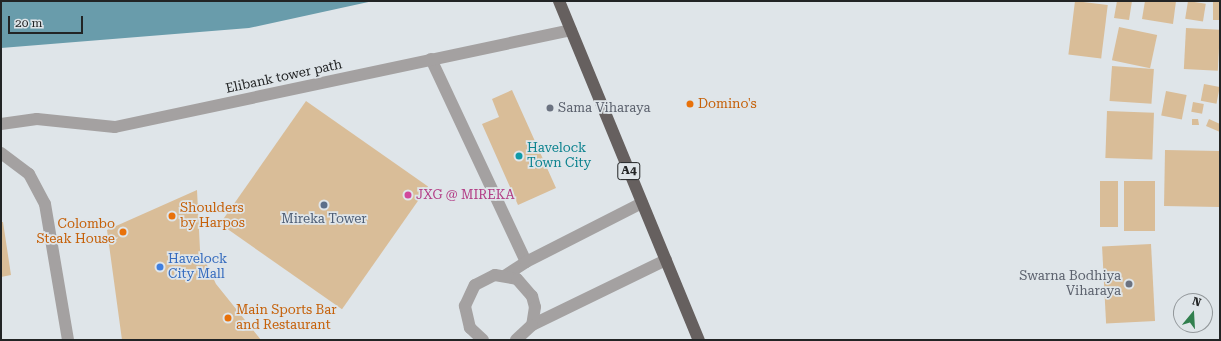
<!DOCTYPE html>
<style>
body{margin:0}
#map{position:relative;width:1221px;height:341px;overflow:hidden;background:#dfe5e9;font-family:"Roboto Serif",serif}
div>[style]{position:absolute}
.water>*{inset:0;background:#699cab}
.building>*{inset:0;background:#d9bd98;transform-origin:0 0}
.service>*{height:12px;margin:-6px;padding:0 6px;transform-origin:6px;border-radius:6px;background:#a4a1a1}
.minor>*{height:12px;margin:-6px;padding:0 6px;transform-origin:6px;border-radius:6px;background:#a4a1a1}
.trunk>*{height:12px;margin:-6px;padding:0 6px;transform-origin:6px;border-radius:6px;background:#66605f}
.dots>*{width:11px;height:11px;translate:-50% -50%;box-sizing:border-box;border:2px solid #dfe5e9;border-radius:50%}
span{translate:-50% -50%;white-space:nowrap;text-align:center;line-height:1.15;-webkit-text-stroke:3.5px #dfe5e9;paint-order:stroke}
.shield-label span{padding:1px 3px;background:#dfe5e9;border:1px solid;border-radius:3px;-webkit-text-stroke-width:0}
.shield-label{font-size:12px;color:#222425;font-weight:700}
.street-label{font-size:13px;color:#222425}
.food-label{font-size:13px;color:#c56008}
.left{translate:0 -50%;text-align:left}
.right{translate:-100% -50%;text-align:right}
.worship-label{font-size:13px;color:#5b616d}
.culture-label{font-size:13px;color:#0d838f}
.hotel-label{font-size:13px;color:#b23c85}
.service-label{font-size:13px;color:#4e5e75}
.shop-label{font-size:13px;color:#366cbe}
.frame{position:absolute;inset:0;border:2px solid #222425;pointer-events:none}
.north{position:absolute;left:1173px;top:293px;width:40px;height:40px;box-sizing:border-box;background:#dfe5e9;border:1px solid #93989b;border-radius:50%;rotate:18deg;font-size:11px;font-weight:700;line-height:16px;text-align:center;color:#222425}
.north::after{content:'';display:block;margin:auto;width:14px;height:18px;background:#317f4e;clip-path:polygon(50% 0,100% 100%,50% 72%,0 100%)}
.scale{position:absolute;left:8px;top:16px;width:75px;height:18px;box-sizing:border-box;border:2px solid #222425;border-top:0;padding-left:5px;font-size:12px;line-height:14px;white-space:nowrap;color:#222425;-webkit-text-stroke:3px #dfe5e9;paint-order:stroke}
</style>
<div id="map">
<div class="water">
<i style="clip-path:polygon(1px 1px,373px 1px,249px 28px,1px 48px)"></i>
</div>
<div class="building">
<i style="left:1075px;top:1px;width:33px;height:54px;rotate:7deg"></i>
<i style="clip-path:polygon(1117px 1px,1132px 1px,1129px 20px,1114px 18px)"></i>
<i style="clip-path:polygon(1145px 1px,1176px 1px,1173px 24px,1142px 19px)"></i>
<i style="left:1188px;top:1px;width:18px;height:18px;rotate:9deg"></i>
<i style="left:1213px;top:2px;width:7px;height:18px"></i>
<i style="left:1119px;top:27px;width:39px;height:34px;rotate:12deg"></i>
<i style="left:1186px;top:28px;width:34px;height:41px;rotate:3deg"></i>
<i style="left:1112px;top:66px;width:42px;height:35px;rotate:4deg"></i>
<i style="left:1204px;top:84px;width:16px;height:17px;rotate:11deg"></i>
<i style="clip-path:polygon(512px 90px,556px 188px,518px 205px,482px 124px,499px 117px,492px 99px)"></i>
<i style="left:1166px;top:91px;width:21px;height:25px;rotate:11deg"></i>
<i style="left:306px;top:101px;width:149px;height:150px;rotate:35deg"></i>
<i style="left:1193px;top:102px;width:11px;height:10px;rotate:10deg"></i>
<i style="left:1107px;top:111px;width:47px;height:47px;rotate:2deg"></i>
<i style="clip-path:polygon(1192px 119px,1198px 119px,1199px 125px,1192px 125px)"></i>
<i style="clip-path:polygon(1209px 119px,1220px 124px,1220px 132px,1206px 126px)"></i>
<i style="left:1165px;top:150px;width:55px;height:56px;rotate:1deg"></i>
<i style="left:1100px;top:181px;width:18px;height:46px"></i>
<i style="left:1124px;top:181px;width:31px;height:50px"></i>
<i style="clip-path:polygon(197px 190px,200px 250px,216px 284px,261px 340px,122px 340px,107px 230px)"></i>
<i style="clip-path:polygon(1px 222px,3px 222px,11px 275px,1px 277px)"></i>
<i style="left:1151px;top:244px;width:77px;height:49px;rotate:87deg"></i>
</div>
<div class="service">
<i style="left:431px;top:59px;width:224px;rotate:64.9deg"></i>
<i style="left:506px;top:275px;width:24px;rotate:-33deg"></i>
<i style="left:526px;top:262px;width:130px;rotate:-27deg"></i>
<i style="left:532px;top:325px;width:149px;rotate:-25.9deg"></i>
<i style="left:483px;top:340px;width:18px;rotate:-137deg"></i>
<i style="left:470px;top:328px;width:23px;rotate:-103deg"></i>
<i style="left:465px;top:306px;width:23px;rotate:-65deg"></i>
<i style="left:475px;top:285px;width:22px;rotate:-27deg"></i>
<i style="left:495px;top:275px;width:22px;rotate:10deg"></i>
<i style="left:517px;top:279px;width:23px;rotate:49deg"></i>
<i style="left:532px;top:296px;width:11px;rotate:75deg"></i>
<i style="left:535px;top:307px;width:18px;rotate:99deg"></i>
<i style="left:532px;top:325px;width:22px;rotate:137deg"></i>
</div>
<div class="minor">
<i style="left:1px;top:124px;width:36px;rotate:-8deg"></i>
<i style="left:37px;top:119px;width:78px;rotate:5.9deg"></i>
<i style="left:115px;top:127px;width:466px;rotate:-12deg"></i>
<i style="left:1px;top:153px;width:35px;rotate:37deg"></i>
<i style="left:29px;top:174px;width:34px;rotate:62deg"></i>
<i style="left:45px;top:204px;width:138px;rotate:80.4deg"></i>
</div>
<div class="trunk">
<i style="left:559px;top:1px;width:367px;rotate:67.6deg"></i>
</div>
<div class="dots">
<i style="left:690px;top:104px;background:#e8710a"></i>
<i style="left:550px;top:108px;background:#6b7280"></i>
<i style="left:519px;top:156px;background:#0f9aa8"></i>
<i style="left:408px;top:195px;background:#d1479c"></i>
<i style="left:324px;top:205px;background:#5c6f8a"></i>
<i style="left:172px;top:216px;background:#e8710a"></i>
<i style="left:123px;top:232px;background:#e8710a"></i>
<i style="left:160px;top:267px;background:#3f7fe0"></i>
<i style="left:1129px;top:284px;background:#6b7280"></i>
<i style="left:228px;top:318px;background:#e8710a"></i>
</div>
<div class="shield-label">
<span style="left:629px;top:171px">A4</span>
</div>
<div class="street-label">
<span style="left:284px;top:77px;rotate:-12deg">Elibank tower path</span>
</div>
<div class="food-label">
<span class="left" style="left:698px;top:104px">Domino's</span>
<span class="left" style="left:180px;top:216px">Shoulders<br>by Harpos</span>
<span class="right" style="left:115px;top:232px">Colombo<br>Steak House</span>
<span class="left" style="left:236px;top:318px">Main Sports Bar<br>and Restaurant</span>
</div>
<div class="worship-label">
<span class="left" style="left:558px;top:108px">Sama Viharaya</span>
<span class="right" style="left:1121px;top:284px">Swarna Bodhiya<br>Viharaya</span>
</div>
<div class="culture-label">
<span class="left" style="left:527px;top:156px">Havelock<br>Town City</span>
</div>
<div class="hotel-label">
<span class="left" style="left:416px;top:195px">JXG @ MIREKA</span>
</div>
<div class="service-label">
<span style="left:324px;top:219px">Mireka Tower</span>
</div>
<div class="shop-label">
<span class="left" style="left:168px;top:267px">Havelock<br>City Mall</span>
</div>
<div class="frame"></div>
<div class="north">N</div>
<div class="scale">20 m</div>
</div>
